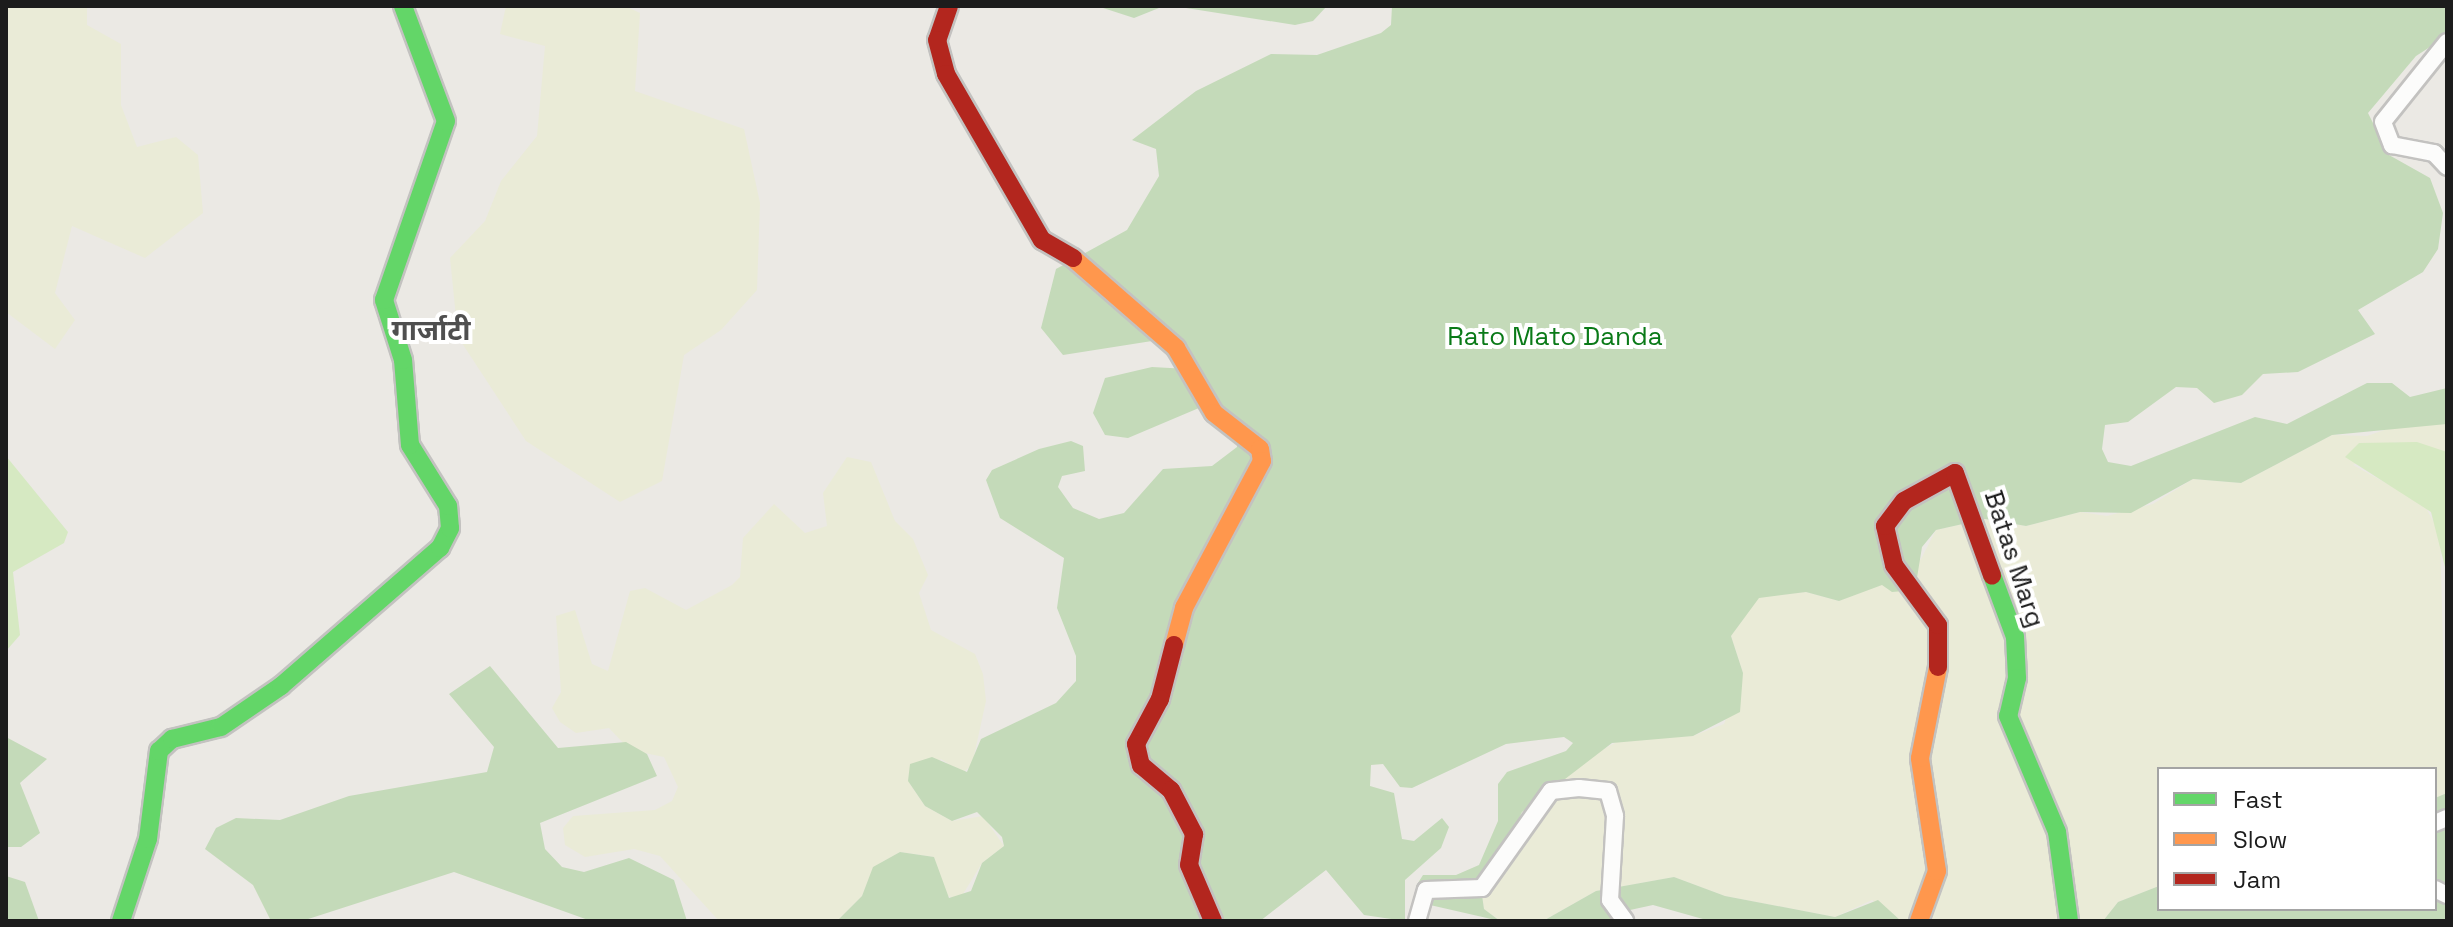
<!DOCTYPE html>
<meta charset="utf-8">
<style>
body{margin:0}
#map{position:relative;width:2453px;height:927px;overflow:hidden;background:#ebe9e4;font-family:"Space Grotesk","Noto Sans Devanagari",sans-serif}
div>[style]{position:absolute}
.farmland>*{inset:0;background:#eaebd7}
.grass>*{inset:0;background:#d6e9c2}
.forest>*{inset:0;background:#c4dab9}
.roads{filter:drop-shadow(2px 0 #c3c2c0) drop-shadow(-2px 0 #c3c2c0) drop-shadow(0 2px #c3c2c0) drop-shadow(0 -2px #c3c2c0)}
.street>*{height:16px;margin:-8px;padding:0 8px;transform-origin:8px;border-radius:8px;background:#fcfcfb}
.fast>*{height:18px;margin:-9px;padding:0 9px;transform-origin:9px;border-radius:9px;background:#63d668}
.slow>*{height:18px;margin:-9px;padding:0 9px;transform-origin:9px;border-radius:9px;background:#ff974d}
.jam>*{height:18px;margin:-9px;padding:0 9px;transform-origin:9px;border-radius:9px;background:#b3261e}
span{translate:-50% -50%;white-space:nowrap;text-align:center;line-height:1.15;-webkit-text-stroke:8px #fff;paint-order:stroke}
.park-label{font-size:26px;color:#0a7a18}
.street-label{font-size:26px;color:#1c1c1c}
.neighbourhood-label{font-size:28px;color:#4f4f4f;font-weight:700}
.frame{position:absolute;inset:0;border:8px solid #1c1c1c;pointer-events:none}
.legend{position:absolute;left:2157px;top:767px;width:280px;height:144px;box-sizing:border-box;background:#fff;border:2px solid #a4a4a4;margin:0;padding:10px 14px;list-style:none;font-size:24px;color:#1c1c1c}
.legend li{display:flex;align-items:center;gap:16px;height:40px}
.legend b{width:40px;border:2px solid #a4a4a4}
</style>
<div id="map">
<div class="farmland">
<i style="clip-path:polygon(6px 6px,87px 6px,87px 25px,121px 44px,121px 105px,137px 147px,176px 137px,198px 155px,203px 213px,145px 258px,72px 226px,55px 293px,75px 320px,55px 349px,6px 312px)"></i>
<i style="clip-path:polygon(506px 6px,625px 6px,640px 13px,635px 91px,744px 129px,760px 203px,757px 290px,721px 330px,684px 355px,662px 481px,620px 502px,526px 441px,458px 337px,450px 258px,485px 221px,501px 181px,537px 136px,545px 46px,500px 34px)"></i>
<i style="clip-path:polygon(2402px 424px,2447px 424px,2447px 452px,2395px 442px,2353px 465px,2424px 504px,2440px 534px,2447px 793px,2435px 798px,2435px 769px,2159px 769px,2159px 886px,2118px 902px,2103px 921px,1901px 921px,1872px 900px,1835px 917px,1725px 896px,1674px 877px,1596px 891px,1543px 921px,1500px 921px,1484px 909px,1482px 895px,1522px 812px,1591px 756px,1624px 738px,1693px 736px,1724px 724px,1743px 673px,1731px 636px,1759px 597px,1806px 592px,1839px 601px,1921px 559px,1936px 530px,1985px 519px,2026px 526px,2080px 512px,2107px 516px,2153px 504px,2193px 479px,2241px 483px,2332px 435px,2367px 436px)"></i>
<i style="clip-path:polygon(847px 457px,871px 462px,895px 521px,913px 539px,928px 575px,919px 593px,931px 630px,975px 654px,983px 674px,986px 701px,972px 765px,962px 773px,941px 759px,910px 784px,925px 806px,952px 821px,983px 816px,1004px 846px,982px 863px,960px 899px,943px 895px,934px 857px,900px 852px,874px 867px,862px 896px,837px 921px,719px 921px,660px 856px,634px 849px,585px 857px,565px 845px,563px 828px,573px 816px,655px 810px,672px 801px,678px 787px,664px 757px,630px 750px,609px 728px,576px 733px,560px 722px,552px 708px,561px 692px,556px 616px,575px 610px,592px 664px,608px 671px,630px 591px,645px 588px,686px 610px,732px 585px,740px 577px,743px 538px,774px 504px,805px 533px,827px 526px,823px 493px)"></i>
</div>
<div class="grass">
<i style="clip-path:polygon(2417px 442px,2447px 452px,2447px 575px,2431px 512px,2345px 457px,2359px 443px)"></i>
<i style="clip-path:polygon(6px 456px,68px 532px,64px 543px,13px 572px,20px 635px,6px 651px)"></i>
</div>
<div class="forest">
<i style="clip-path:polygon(1097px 6px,1164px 6px,1134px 18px)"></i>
<i style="clip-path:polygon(1327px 6px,1313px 21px,1295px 25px,1186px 8px)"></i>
<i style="clip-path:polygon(1392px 6px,2447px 6px,2447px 36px,2416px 56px,2368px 113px,2389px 155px,2430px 178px,2443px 213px,2438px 249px,2423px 272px,2358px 310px,2375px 334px,2298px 372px,2263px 374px,2242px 395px,2214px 403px,2197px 388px,2176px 387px,2128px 422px,2105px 425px,2102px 449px,2108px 462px,2131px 466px,2255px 417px,2287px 424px,2367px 383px,2392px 383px,2410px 397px,2447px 388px,2447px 424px,2332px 435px,2241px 483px,2193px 479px,2131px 513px,2080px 512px,2026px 526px,1985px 519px,1936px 530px,1922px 547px,1915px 590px,1892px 592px,1882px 585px,1839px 601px,1806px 592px,1759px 598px,1731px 636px,1743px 673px,1740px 712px,1693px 736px,1612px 743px,1522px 812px,1482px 895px,1484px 909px,1500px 921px,1430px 905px,1416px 886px,1423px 875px,1456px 875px,1479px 865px,1498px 821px,1498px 784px,1507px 772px,1566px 751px,1573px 743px,1564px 737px,1506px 744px,1412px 788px,1400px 787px,1383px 764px,1371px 765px,1370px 786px,1394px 793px,1402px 839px,1414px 841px,1442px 818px,1449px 827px,1441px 848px,1405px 880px,1405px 921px,1364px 915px,1326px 870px,1260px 921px,837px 921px,862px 896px,873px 867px,900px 852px,934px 857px,949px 898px,971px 891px,982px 863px,1004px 846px,1002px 837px,977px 812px,952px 821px,925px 806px,908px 781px,910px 764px,932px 757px,967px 772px,981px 739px,1056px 703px,1076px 681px,1076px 656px,1057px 608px,1064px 558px,1000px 518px,986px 480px,992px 470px,1039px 449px,1071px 441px,1083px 446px,1085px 471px,1062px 476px,1058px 487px,1073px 508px,1099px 519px,1124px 513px,1163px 469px,1212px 466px,1237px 447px,1237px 433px,1206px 405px,1128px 438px,1105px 435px,1093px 413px,1105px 378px,1152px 367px,1188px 369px,1152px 341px,1063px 355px,1041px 328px,1056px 269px,1127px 230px,1159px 176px,1156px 149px,1132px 140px,1196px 91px,1271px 54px,1317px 55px,1381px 33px,1391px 25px)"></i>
<i style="clip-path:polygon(490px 666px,558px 748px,626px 742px,647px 754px,657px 776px,540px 823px,545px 849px,562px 867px,584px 872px,629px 858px,674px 880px,687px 921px,591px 921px,454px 872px,302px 921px,271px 921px,253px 885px,205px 849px,216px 828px,236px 818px,280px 820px,349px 796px,487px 772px,494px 747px,449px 694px)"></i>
<i style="clip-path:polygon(6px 737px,47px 759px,20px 783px,40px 833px,21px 847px,6px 847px)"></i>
<i style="clip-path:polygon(2447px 793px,2447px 921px,2103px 921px,2118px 902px,2159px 886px,2159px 909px,2435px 909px,2435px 798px)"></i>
<i style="clip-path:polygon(6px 876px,25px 882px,39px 921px,6px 921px)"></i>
<i style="clip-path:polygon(1674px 877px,1725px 896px,1835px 917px,1878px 900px,1901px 921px,1710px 921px,1653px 905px,1630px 910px,1620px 921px,1543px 921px,1596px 891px)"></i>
</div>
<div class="roads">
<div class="street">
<i style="left:2447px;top:42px;width:102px;rotate:128.7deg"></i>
<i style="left:2383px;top:122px;width:25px;rotate:69deg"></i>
<i style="left:2392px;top:145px;width:43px;rotate:10.8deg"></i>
<i style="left:2434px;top:153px;width:19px;rotate:47deg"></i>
<i style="left:2435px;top:823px;width:13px;rotate:-23deg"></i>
<i style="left:2435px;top:889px;width:13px;rotate:27deg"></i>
<i style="left:1417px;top:921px;width:32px;rotate:-74deg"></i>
<i style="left:1426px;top:890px;width:56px;rotate:-2deg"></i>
<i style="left:1482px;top:888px;width:119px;rotate:-54.6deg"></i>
<i style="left:1551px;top:791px;width:28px;rotate:-6deg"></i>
<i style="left:1579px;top:788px;width:29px;rotate:6deg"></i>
<i style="left:1608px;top:791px;width:26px;rotate:74deg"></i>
<i style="left:1615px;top:816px;width:84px;rotate:93.4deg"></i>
<i style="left:1610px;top:900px;width:26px;rotate:54deg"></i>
</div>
<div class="fast">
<i style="left:1992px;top:575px;width:66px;rotate:69.6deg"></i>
<i style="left:2015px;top:637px;width:41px;rotate:87.2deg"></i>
<i style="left:2017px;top:678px;width:39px;rotate:103deg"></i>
<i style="left:2008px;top:716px;width:126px;rotate:67.1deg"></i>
<i style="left:2057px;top:832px;width:90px;rotate:82.3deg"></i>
<i style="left:121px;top:921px;width:86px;rotate:-71.8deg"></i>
<i style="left:148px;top:839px;width:89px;rotate:-82.9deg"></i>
<i style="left:159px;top:751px;width:18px;rotate:-43deg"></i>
<i style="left:172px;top:739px;width:50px;rotate:-13.8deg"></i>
<i style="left:221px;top:727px;width:73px;rotate:-34.3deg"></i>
<i style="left:281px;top:686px;width:211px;rotate:-41deg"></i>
<i style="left:440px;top:548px;width:22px;rotate:-63deg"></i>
<i style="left:450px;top:528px;width:22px;rotate:-95deg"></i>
<i style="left:448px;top:506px;width:72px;rotate:-121.9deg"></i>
<i style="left:410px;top:445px;width:85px;rotate:-94.7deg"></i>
<i style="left:403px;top:360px;width:63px;rotate:-107.6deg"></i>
<i style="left:384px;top:300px;width:189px;rotate:-70.9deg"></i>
<i style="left:446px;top:121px;width:123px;rotate:-110.5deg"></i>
</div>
<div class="slow">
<i style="left:1073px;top:258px;width:137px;rotate:41.1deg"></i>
<i style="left:1176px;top:348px;width:75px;rotate:59.7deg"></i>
<i style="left:1214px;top:413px;width:58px;rotate:38deg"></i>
<i style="left:1260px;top:449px;width:12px;rotate:81deg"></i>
<i style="left:1262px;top:461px;width:166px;rotate:118deg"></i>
<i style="left:1184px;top:608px;width:38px;rotate:105deg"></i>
<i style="left:1919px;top:921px;width:53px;rotate:-70.2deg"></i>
<i style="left:1937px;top:871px;width:114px;rotate:-98.6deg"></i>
<i style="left:1920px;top:758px;width:93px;rotate:-78.8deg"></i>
</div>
<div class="jam">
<i style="left:949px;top:6px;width:36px;rotate:109deg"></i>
<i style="left:937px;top:40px;width:35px;rotate:75deg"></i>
<i style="left:946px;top:74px;width:192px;rotate:60deg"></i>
<i style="left:1042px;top:240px;width:36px;rotate:30deg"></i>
<i style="left:1174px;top:645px;width:56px;rotate:104.5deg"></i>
<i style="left:1160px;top:699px;width:51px;rotate:118.1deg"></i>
<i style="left:1136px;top:744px;width:22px;rotate:77deg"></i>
<i style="left:1141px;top:765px;width:39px;rotate:40deg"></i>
<i style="left:1171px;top:790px;width:50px;rotate:62.4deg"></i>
<i style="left:1194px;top:834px;width:31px;rotate:99deg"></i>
<i style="left:1189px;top:865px;width:61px;rotate:66.8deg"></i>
<i style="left:1938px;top:667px;width:42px;rotate:-90deg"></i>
<i style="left:1938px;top:625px;width:74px;rotate:-126.3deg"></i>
<i style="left:1894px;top:565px;width:40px;rotate:-103deg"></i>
<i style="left:1885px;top:526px;width:31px;rotate:-53deg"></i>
<i style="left:1904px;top:501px;width:58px;rotate:-28.8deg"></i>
<i style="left:1955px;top:473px;width:109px;rotate:70.1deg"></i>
</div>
</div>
<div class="park-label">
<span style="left:1555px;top:337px">Rato Mato Danda</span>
</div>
<div class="street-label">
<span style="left:2014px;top:559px;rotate:72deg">Batas Marg</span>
</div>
<div class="neighbourhood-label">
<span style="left:431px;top:330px">गार्जाटी</span>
</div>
<div class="frame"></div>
<ul class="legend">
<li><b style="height:10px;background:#63d668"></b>Fast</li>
<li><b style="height:10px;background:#ff974d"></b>Slow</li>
<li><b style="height:10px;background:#b3261e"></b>Jam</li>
</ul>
</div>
